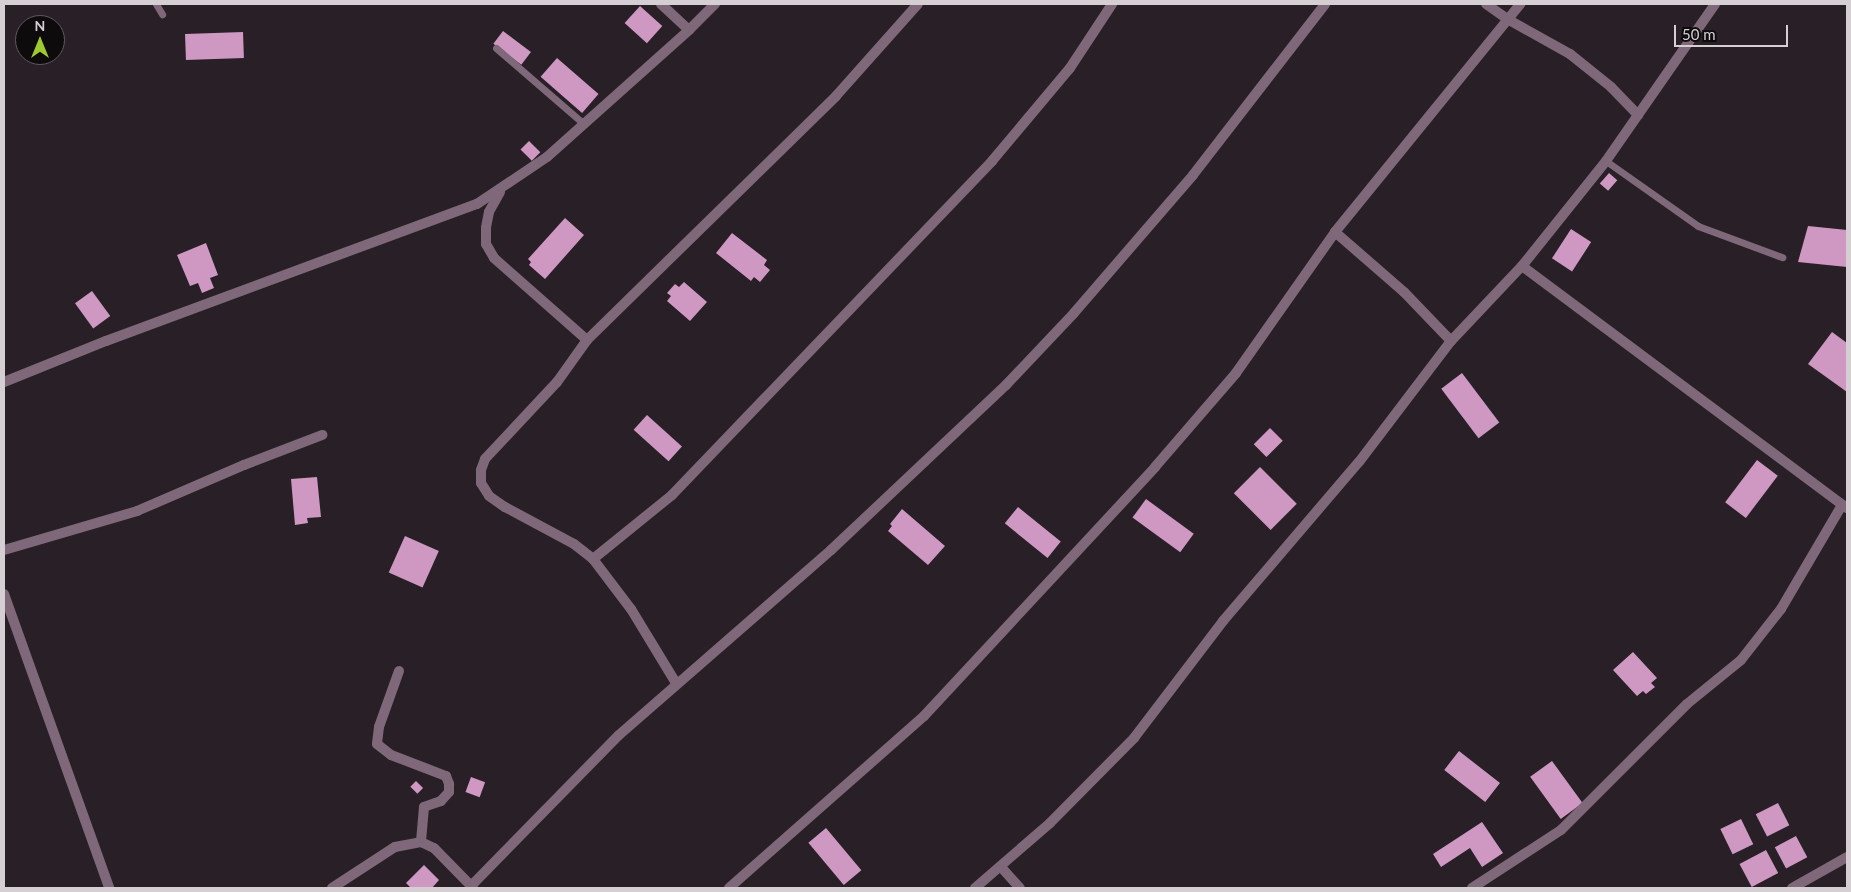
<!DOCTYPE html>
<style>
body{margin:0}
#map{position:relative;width:1851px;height:892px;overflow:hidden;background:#282026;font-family:Lato,sans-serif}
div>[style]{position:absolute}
.building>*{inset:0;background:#ce98c2;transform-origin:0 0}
.service>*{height:7px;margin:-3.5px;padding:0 3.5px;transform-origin:3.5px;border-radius:3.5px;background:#7f6879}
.minor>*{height:10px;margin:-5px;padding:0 5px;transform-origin:5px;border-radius:5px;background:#7f6879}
span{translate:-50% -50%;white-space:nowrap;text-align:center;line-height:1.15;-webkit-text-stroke:5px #0e0b0d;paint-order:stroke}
.frame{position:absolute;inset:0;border:5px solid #d5cfd3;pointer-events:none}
.north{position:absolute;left:15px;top:15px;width:50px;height:50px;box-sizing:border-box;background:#0e0b0d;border:1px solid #5e595c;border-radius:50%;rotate:0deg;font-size:14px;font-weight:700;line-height:20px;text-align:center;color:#d5cfd3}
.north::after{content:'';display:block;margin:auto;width:18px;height:22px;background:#9eca2f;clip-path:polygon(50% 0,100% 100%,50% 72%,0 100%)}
.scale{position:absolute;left:1674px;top:25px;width:114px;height:22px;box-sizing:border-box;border:2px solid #d5cfd3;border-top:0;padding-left:6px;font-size:15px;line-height:18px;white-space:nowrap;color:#d5cfd3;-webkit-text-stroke:4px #0e0b0d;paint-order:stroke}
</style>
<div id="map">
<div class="building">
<i style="left:640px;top:6px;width:30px;height:23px;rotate:42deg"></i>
<i style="left:503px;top:31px;width:35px;height:16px;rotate:37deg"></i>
<i style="left:243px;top:32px;width:26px;height:58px;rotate:88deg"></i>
<i style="left:557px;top:58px;width:55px;height:25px;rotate:41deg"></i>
<i style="left:529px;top:141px;width:16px;height:12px;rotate:45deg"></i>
<i style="left:1609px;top:173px;width:11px;height:14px;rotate:41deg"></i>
<i style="clip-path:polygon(565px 218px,584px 235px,545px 279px,529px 265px,531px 262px,528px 259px)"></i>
<i style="clip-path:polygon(1808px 226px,1847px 230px,1847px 267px,1798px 262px)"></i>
<i style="left:1571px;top:229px;width:24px;height:35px;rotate:33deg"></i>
<i style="clip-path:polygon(732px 233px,767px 260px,764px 265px,770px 270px,760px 282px,754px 277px,751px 281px,716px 253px)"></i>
<i style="clip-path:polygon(206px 243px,218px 275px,210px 278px,214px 288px,202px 293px,198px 283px,190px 286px,177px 255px)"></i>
<i style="clip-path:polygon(684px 282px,707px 302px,690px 321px,667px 301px,671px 296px,667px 293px,675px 284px,679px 287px)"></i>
<i style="left:92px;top:291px;width:31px;height:21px;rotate:54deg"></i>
<i style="clip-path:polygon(1832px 332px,1847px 343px,1847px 392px,1808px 364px)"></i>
<i style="left:1462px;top:373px;width:62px;height:26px;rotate:53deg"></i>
<i style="left:647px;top:415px;width:47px;height:20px;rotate:42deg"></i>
<i style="left:1270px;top:428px;width:18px;height:23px;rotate:45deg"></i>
<i style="left:1757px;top:460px;width:26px;height:53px;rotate:37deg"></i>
<i style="left:1260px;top:467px;width:52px;height:37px;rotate:45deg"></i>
<i style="clip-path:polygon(317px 477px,321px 517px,307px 518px,308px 523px,295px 525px,291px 479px)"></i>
<i style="left:1146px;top:499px;width:59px;height:23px;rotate:36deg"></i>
<i style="left:1018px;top:507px;width:55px;height:21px;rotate:39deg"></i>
<i style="clip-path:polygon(902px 509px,945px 546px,928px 565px,888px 531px,892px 526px,890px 524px)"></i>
<i style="left:405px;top:536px;width:37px;height:40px;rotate:24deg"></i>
<i style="clip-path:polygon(1633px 652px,1657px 678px,1651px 683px,1655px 687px,1646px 694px,1643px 691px,1637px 696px,1613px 670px)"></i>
<i style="left:1459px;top:751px;width:52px;height:24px;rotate:38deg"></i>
<i style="left:1552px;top:761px;width:52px;height:27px;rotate:54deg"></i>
<i style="left:471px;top:777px;width:15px;height:16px;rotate:20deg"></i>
<i style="left:416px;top:781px;width:10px;height:8px;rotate:45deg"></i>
<i style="left:1778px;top:803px;width:25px;height:25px;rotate:63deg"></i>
<i style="left:1741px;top:819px;width:28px;height:23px;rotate:64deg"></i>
<i style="clip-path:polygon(1482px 822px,1503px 853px,1482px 867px,1470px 848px,1441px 867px,1433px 854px)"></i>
<i style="left:826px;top:828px;width:55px;height:23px;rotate:50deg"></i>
<i style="left:1796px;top:836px;width:24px;height:24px;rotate:62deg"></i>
<i style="left:1766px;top:850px;width:26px;height:30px;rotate:62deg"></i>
<i style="clip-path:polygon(424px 865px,439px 880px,432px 888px,411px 888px,406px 883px)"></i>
</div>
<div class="service">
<i style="left:156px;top:4px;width:12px;rotate:59deg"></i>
<i style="left:496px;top:48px;width:116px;rotate:40.8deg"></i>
<i style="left:1606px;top:161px;width:113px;rotate:35.2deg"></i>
<i style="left:1698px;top:226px;width:90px;rotate:20.3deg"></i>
</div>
<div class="minor">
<i style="left:661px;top:4px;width:38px;rotate:43deg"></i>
<i style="left:689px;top:30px;width:37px;rotate:-45deg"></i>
<i style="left:1486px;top:4px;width:28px;rotate:35deg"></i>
<i style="left:1509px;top:20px;width:70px;rotate:29.1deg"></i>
<i style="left:1570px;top:54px;width:53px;rotate:38.8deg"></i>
<i style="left:1611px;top:87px;width:39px;rotate:46deg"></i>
<i style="left:500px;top:192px;width:23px;rotate:119deg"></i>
<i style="left:489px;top:212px;width:16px;rotate:101deg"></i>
<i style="left:486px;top:228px;width:16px;rotate:90deg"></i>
<i style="left:486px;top:244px;width:16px;rotate:60deg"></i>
<i style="left:494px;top:258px;width:124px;rotate:41.4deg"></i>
<i style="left:587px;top:340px;width:349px;rotate:-44.4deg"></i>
<i style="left:836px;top:96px;width:123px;rotate:-48.3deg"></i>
<i style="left:1335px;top:232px;width:91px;rotate:41deg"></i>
<i style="left:1404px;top:292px;width:68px;rotate:46.2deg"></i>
<i style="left:1522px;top:266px;width:405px;rotate:36.7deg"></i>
<i style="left:587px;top:340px;width:52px;rotate:125.5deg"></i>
<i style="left:557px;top:382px;width:105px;rotate:133.1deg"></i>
<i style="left:485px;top:459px;width:12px;rotate:110deg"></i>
<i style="left:481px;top:470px;width:13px;rotate:90deg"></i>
<i style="left:481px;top:483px;width:15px;rotate:58deg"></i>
<i style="left:489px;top:496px;width:19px;rotate:35deg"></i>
<i style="left:505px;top:507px;width:78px;rotate:28.2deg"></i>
<i style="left:574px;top:544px;width:24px;rotate:38deg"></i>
<i style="left:593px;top:559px;width:63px;rotate:52.8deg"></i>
<i style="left:631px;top:609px;width:87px;rotate:58.7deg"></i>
<i style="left:4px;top:382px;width:110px;rotate:-21.9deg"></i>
<i style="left:106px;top:341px;width:395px;rotate:-20.3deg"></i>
<i style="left:477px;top:204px;width:84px;rotate:-33.9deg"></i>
<i style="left:547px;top:157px;width:191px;rotate:-41.8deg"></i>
<i style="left:4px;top:550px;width:139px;rotate:-16.3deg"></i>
<i style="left:137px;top:511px;width:116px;rotate:-23.3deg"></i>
<i style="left:244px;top:465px;width:84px;rotate:-21deg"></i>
<i style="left:593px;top:559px;width:102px;rotate:-39deg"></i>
<i style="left:672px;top:495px;width:463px;rotate:-46.2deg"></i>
<i style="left:992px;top:161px;width:121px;rotate:-50deg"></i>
<i style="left:1070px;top:68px;width:77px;rotate:-56.7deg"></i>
<i style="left:4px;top:594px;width:312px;rotate:70.3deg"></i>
<i style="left:399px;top:671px;width:59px;rotate:109.7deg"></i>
<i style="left:379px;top:727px;width:17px;rotate:97deg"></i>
<i style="left:377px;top:744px;width:18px;rotate:38deg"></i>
<i style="left:391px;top:755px;width:59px;rotate:20.9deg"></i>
<i style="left:446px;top:776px;width:9px;rotate:69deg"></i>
<i style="left:449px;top:784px;width:8px;rotate:90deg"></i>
<i style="left:449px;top:792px;width:12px;rotate:132deg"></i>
<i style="left:441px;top:801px;width:18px;rotate:161deg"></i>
<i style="left:424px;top:807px;width:35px;rotate:95deg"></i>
<i style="left:1001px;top:867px;width:28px;rotate:48deg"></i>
<i style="left:471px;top:886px;width:211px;rotate:-45.6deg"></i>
<i style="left:619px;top:735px;width:281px;rotate:-41.1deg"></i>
<i style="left:831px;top:550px;width:241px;rotate:-43.3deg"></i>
<i style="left:1006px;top:385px;width:99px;rotate:-46.6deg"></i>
<i style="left:1074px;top:313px;width:182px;rotate:-49.2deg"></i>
<i style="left:1193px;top:175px;width:216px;rotate:-52.3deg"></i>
<i style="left:332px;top:888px;width:75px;rotate:-33.1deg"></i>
<i style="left:395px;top:847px;width:26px;rotate:-11deg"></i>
<i style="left:421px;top:842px;width:14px;rotate:25deg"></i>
<i style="left:434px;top:848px;width:56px;rotate:45.7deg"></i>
<i style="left:729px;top:888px;width:260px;rotate:-41.4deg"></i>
<i style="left:924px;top:716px;width:340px;rotate:-47.1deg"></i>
<i style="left:1155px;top:467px;width:124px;rotate:-49.2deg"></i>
<i style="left:1236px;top:373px;width:172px;rotate:-54.9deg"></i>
<i style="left:1335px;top:232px;width:294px;rotate:-50.9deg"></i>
<i style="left:975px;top:888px;width:99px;rotate:-40.9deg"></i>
<i style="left:1050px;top:823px;width:120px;rotate:-45.3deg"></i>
<i style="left:1134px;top:738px;width:147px;rotate:-52.7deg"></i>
<i style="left:1223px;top:621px;width:209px;rotate:-49.5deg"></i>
<i style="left:1359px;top:462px;width:152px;rotate:-52.8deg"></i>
<i style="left:1451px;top:341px;width:103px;rotate:-46.6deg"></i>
<i style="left:1522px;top:266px;width:134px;rotate:-51.3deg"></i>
<i style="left:1606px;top:161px;width:191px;rotate:-55.2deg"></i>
<i style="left:1472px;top:888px;width:106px;rotate:-33.1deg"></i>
<i style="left:1561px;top:830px;width:178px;rotate:-45deg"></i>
<i style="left:1687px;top:704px;width:70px;rotate:-39.2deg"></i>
<i style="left:1741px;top:660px;width:65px;rotate:-51.9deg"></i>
<i style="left:1781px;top:609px;width:121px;rotate:-59.6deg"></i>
<i style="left:1792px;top:888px;width:63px;rotate:-29.4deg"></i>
</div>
<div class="frame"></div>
<div class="north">N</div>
<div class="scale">50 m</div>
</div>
